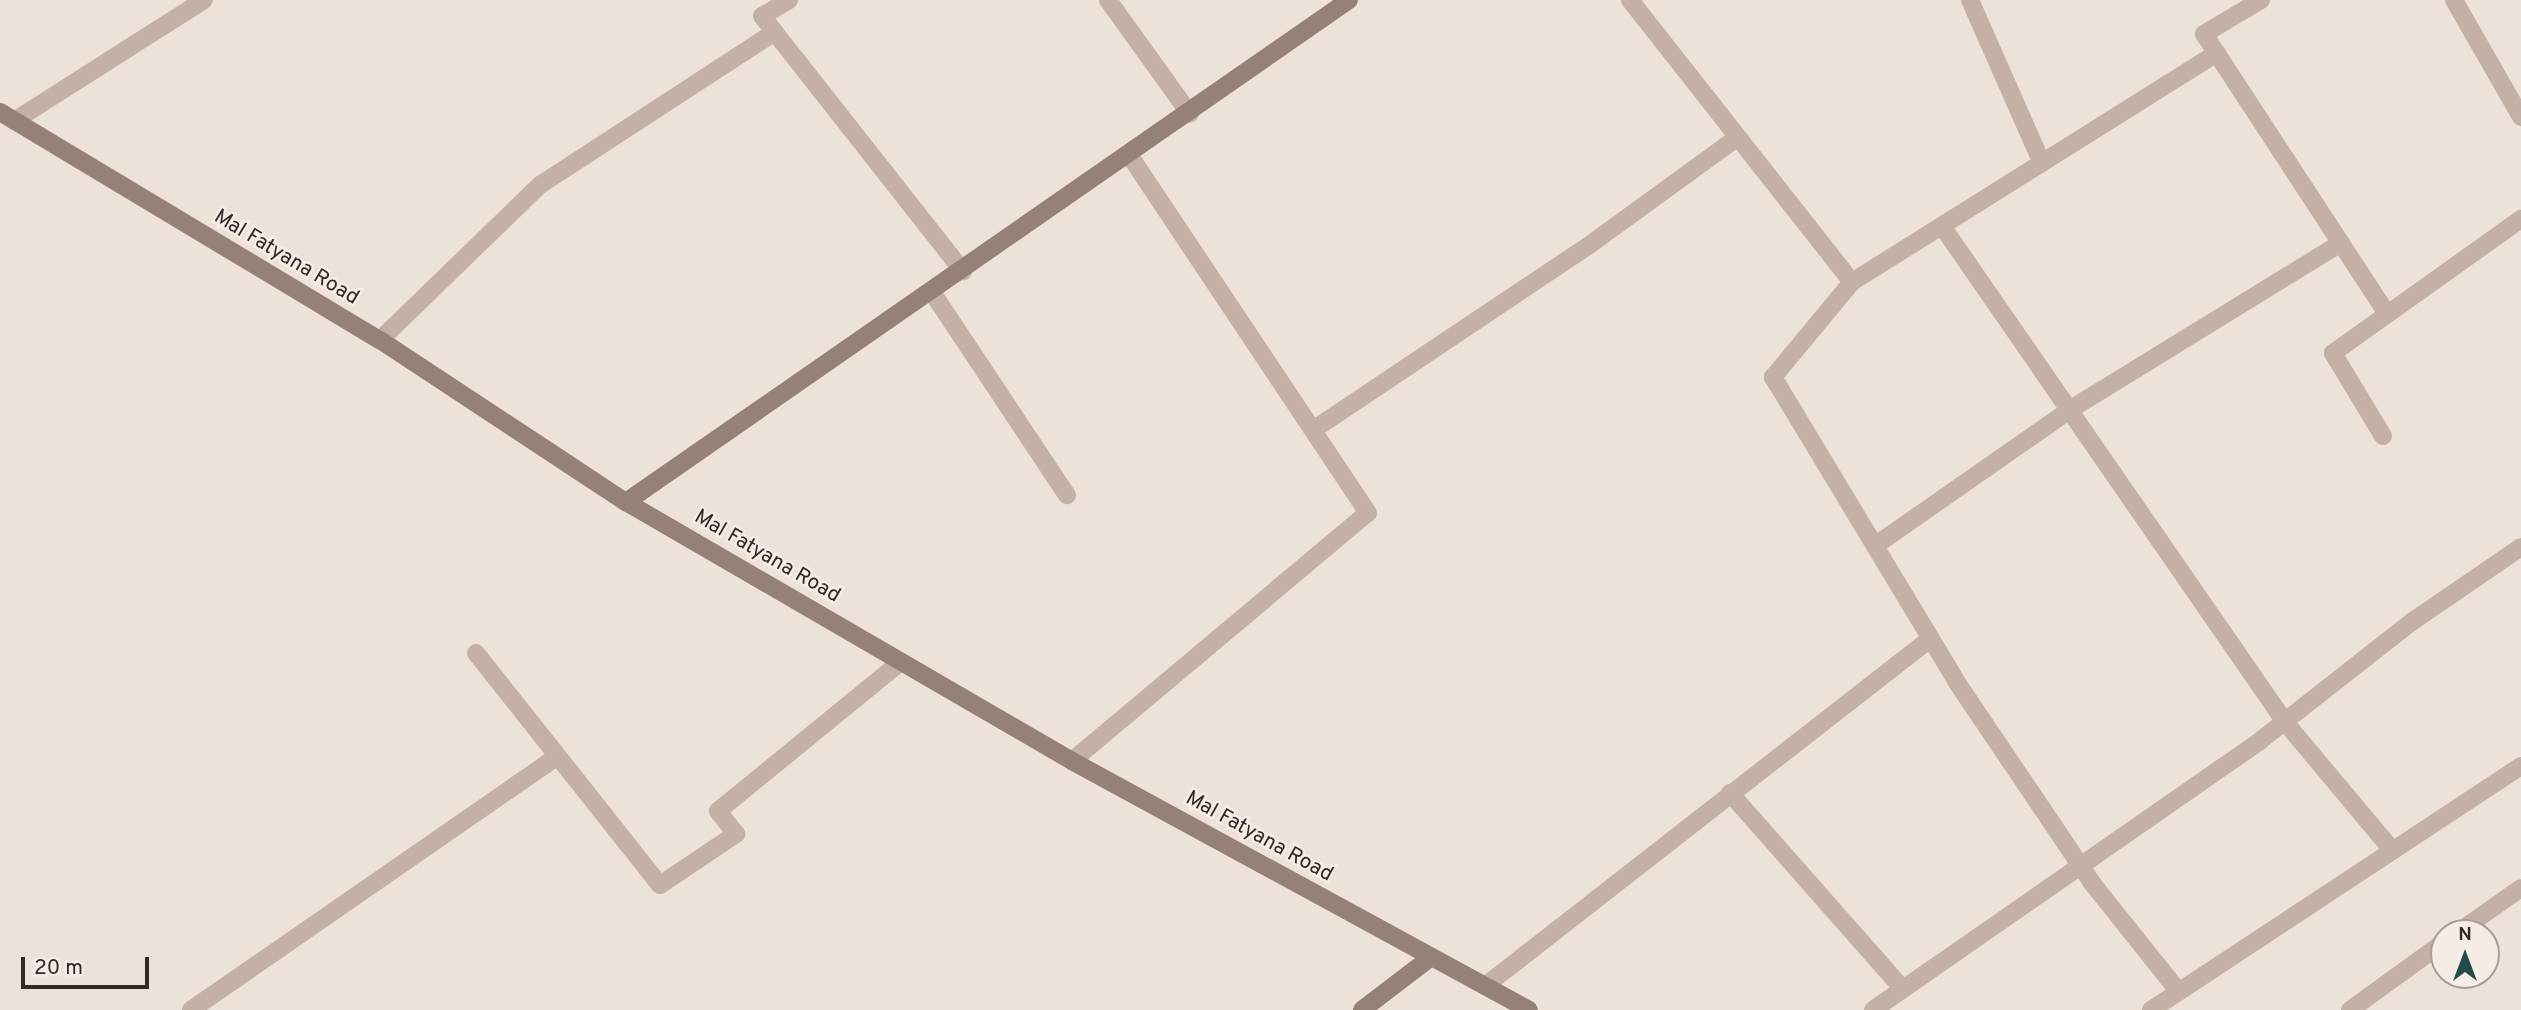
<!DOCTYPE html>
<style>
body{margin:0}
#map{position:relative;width:2521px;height:1010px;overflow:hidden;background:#ede2d9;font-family:Overpass,sans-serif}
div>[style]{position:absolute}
.street>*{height:18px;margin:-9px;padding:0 9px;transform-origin:9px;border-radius:9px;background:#c3b1a7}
.secondary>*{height:18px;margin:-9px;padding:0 9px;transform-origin:9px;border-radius:9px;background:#968179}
span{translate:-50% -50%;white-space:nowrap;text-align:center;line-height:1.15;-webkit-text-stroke:5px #f6ece5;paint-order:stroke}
.street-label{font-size:21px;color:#312926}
.north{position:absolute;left:2430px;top:919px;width:70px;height:70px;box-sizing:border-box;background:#f6ece5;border:2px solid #a79e99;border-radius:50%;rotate:0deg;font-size:19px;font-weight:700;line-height:28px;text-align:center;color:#312926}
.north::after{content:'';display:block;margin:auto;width:24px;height:32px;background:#224c4b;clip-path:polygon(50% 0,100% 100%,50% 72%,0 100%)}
.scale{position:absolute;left:21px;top:957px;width:128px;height:32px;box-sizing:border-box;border:4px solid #312926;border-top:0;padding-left:9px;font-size:21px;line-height:24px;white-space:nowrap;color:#312926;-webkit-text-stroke:5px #f6ece5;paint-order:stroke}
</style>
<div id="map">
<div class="street">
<i style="left:789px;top:0;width:31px;rotate:149deg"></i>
<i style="left:762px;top:16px;width:325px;rotate:51.8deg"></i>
<i style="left:1108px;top:0;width:140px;rotate:54.3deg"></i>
<i style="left:1630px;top:0;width:359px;rotate:51.8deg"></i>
<i style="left:1852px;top:282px;width:124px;rotate:129.7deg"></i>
<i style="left:1773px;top:377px;width:358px;rotate:58.9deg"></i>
<i style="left:1958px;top:684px;width:240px;rotate:56deg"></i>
<i style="left:2092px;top:883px;width:139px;rotate:51.4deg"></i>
<i style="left:1970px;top:0;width:178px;rotate:66.2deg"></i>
<i style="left:2261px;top:0;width:66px;rotate:149.2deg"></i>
<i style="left:2204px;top:34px;width:334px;rotate:56.8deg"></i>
<i style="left:2454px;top:0;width:135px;rotate:60.2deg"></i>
<i style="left:14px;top:121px;width:225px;rotate:-32.5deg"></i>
<i style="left:1942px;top:226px;width:603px;rotate:55.33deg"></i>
<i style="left:2285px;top:722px;width:168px;rotate:50.1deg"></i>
<i style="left:1852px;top:282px;width:431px;rotate:-32.1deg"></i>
<i style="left:932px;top:292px;width:244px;rotate:56.4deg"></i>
<i style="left:380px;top:340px;width:223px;rotate:-44.1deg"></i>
<i style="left:540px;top:185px;width:280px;rotate:-33.1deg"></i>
<i style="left:1313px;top:430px;width:331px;rotate:-33.8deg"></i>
<i style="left:1588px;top:246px;width:185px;rotate:-36deg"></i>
<i style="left:2383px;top:436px;width:97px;rotate:-121.1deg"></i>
<i style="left:2333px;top:353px;width:231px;rotate:-35.5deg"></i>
<i style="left:1876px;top:545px;width:238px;rotate:-34.9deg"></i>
<i style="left:2071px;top:409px;width:317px;rotate:-31.6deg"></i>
<i style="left:476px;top:653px;width:296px;rotate:51.6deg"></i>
<i style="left:660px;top:885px;width:92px;rotate:-33.9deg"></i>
<i style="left:736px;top:834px;width:29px;rotate:-128deg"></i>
<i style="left:718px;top:811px;width:236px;rotate:-39.2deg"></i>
<i style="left:1072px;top:761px;width:386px;rotate:-40deg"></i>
<i style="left:1368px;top:513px;width:429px;rotate:-123.7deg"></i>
<i style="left:1730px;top:793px;width:261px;rotate:48.6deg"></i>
<i style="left:2457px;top:933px;width:78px;rotate:-35.1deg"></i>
<i style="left:1485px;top:986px;width:564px;rotate:-37.95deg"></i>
<i style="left:191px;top:1010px;width:444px;rotate:-34.7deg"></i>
<i style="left:1873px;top:1010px;width:473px;rotate:-34.8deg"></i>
<i style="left:2261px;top:740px;width:193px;rotate:-38.1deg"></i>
<i style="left:2413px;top:621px;width:131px;rotate:-34.4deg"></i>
<i style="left:2151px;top:1010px;width:443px;rotate:-33.4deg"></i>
<i style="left:2350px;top:1010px;width:116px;rotate:-35.9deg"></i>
</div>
<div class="secondary">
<i style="left:0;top:112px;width:443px;rotate:31deg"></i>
<i style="left:380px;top:340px;width:295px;rotate:33.4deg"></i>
<i style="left:626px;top:502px;width:516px;rotate:30.14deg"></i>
<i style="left:1072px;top:761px;width:520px;rotate:28.58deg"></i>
<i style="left:626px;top:502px;width:880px;rotate:-34.77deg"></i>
<i style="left:1362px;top:1010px;width:87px;rotate:-37.5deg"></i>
</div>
<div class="street-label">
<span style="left:286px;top:258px;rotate:31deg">Mal Fatyana Road</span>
<span style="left:767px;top:557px;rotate:30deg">Mal Fatyana Road</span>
<span style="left:1259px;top:837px;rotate:29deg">Mal Fatyana Road</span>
</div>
<div class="north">N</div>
<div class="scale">20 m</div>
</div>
